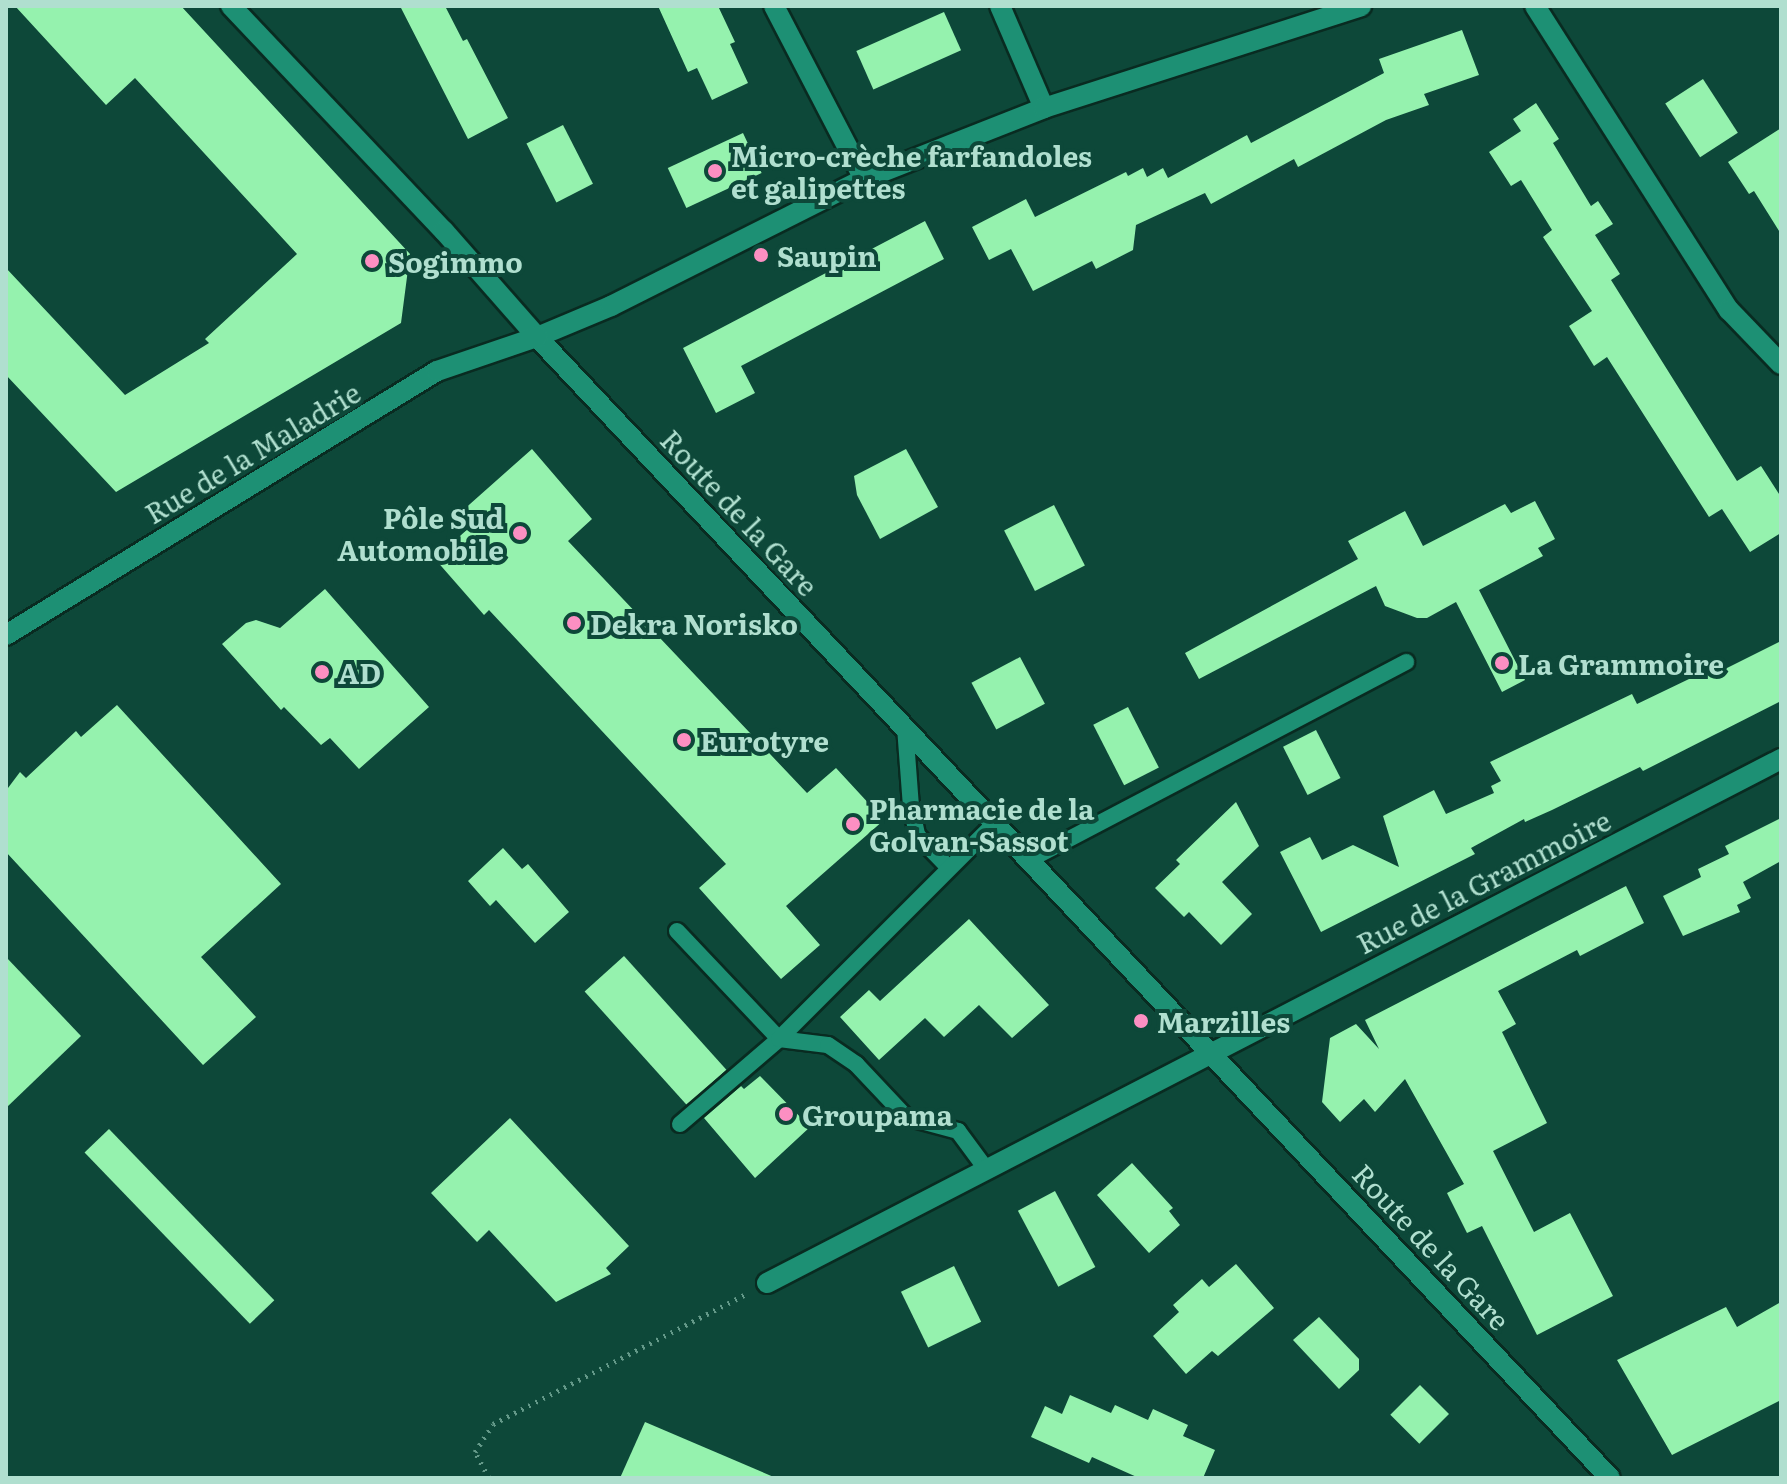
<!DOCTYPE html>
<meta charset="utf-8">
<style>
body{margin:0}
#map{position:relative;width:1787px;height:1484px;overflow:hidden;background:#0d4839;font-family:Literata,serif}
div>[style]{position:absolute}
.building>*{inset:0;background:#95f2ae;transform-origin:0 0}
.path>*{height:5px;margin-top:-2.5px;transform-origin:0;background:repeating-linear-gradient(90deg,#649989 0 2px,transparent 0 8px)}
.roads{filter:drop-shadow(2px 0 #092b21) drop-shadow(-2px 0 #092b21) drop-shadow(0 2px #092b21) drop-shadow(0 -2px #092b21)}
.lane>*{height:16px;margin:-8px;padding:0 8px;transform-origin:8px;border-radius:8px;background:#1d9074}
.street>*{height:20px;margin:-10px;padding:0 10px;transform-origin:10px;border-radius:10px;background:#1d9074}
.secondary>*{height:20px;margin:-10px;padding:0 10px;transform-origin:10px;border-radius:10px;background:#1d9074}
.dots>*{width:22px;height:22px;translate:-50% -50%;box-sizing:border-box;border:4px solid #0d4839;border-radius:50%}
span{translate:-50% -50%;white-space:nowrap;text-align:center;line-height:1.15;-webkit-text-stroke:8px #0d4839;paint-order:stroke}
.poi-label{font-size:28px;color:#b0dfcf;font-weight:700}
.left{translate:0 -50%;text-align:left}
.right{translate:-100% -50%;text-align:right}
.street-label{font-size:28px;color:#b0dfcf}
.frame{position:absolute;inset:0;border:8px solid #b0dfcf;pointer-events:none}
</style>
<div id="map">
<div class="building">
<i style="clip-path:polygon(15px 6px,181px 6px,410px 254px,401px 323px,116px 492px,6px 375px,6px 268px,125px 395px,209px 343px,205px 339px,297px 254px,135px 78px,106px 105px)"></i>
<i style="clip-path:polygon(400px 6px,445px 6px,463px 41px,467px 39px,508px 118px,468px 139px)"></i>
<i style="clip-path:polygon(658px 6px,718px 6px,735px 42px,730px 44px,748px 83px,712px 100px,697px 68px,688px 72px)"></i>
<i style="left:944px;top:12px;width:42px;height:96px;rotate:66deg"></i>
<i style="clip-path:polygon(1462px 30px,1479px 75px,1424px 94px,1429px 105px,1386px 120px,1298px 167px,1294px 159px,1211px 204px,1205px 193px,1136px 225px,1133px 250px,1096px 269px,1092px 261px,1033px 291px,1011px 249px,989px 260px,972px 227px,1026px 199px,1035px 217px,1126px 172px,1128px 176px,1143px 168px,1147px 177px,1163px 168px,1168px 178px,1247px 135px,1251px 143px,1384px 73px,1379px 59px)"></i>
<i style="left:1703px;top:79px;width:64px;height:45px;rotate:57deg"></i>
<i style="clip-path:polygon(1536px 103px,1559px 139px,1553px 143px,1591px 206px,1598px 201px,1613px 224px,1595px 235px,1620px 274px,1611px 280px,1737px 481px,1761px 466px,1781px 497px,1781px 533px,1750px 552px,1722px 509px,1709px 517px,1607px 357px,1594px 366px,1569px 326px,1592px 311px,1543px 237px,1552px 230px,1521px 180px,1511px 186px,1489px 152px,1521px 131px,1513px 119px)"></i>
<i style="left:563px;top:125px;width:66px;height:41px;rotate:63deg"></i>
<i style="clip-path:polygon(1781px 128px,1781px 234px,1754px 191px,1749px 194px,1728px 162px)"></i>
<i style="left:743px;top:133px;width:44px;height:83px;rotate:65deg"></i>
<i style="clip-path:polygon(925px 221px,944px 259px,741px 366px,755px 393px,716px 413px,683px 348px)"></i>
<i style="clip-path:polygon(532px 449px,592px 519px,568px 541px,807px 793px,836px 768px,884px 820px,786px 906px,820px 945px,781px 979px,699px 888px,726px 864px,489px 610px,484px 615px,435px 559px,472px 525px,461px 512px)"></i>
<i style="clip-path:polygon(906px 449px,938px 507px,880px 539px,857px 495px,854px 476px)"></i>
<i style="clip-path:polygon(1535px 501px,1555px 539px,1538px 548px,1543px 556px,1479px 590px,1525px 680px,1502px 692px,1456px 602px,1427px 618px,1417px 618px,1385px 606px,1376px 586px,1199px 679px,1185px 653px,1358px 559px,1348px 541px,1405px 511px,1423px 546px,1505px 504px,1511px 513px)"></i>
<i style="left:1054px;top:505px;width:68px;height:56px;rotate:63deg"></i>
<i style="clip-path:polygon(325px 589px,429px 707px,359px 769px,330px 738px,321px 745px,284px 707px,281px 710px,222px 644px,246px 623px,256px 620px,280px 628px)"></i>
<i style="clip-path:polygon(1781px 641px,1781px 701px,1643px 771px,1640px 767px,1552px 810px,1525px 822px,1524px 819px,1471px 848px,1475px 854px,1321px 932px,1280px 852px,1310px 837px,1322px 860px,1353px 845px,1399px 867px,1383px 816px,1434px 790px,1446px 814px,1494px 793px,1491px 786px,1501px 781px,1490px 762px,1632px 694px,1637px 704px,1714px 667px,1717px 673px)"></i>
<i style="left:1020px;top:657px;width:53px;height:55px;rotate:62deg"></i>
<i style="clip-path:polygon(117px 705px,281px 884px,201px 957px,256px 1017px,203px 1065px,6px 852px,8px 788px,20px 772px,26px 778px,76px 731px,81px 737px)"></i>
<i style="left:1128px;top:707px;width:68px;height:39px;rotate:63deg"></i>
<i style="left:1316px;top:730px;width:54px;height:37px;rotate:63deg"></i>
<i style="clip-path:polygon(1236px 802px,1259px 846px,1222px 882px,1252px 914px,1221px 945px,1189px 912px,1184px 917px,1155px 888px,1180px 864px,1176px 860px)"></i>
<i style="clip-path:polygon(1781px 818px,1781px 861px,1743px 882px,1751px 898px,1737px 905px,1740px 912px,1683px 936px,1663px 896px,1701px 877px,1698px 869px,1729px 854px,1725px 846px)"></i>
<i style="clip-path:polygon(503px 848px,522px 869px,528px 864px,569px 912px,535px 943px,496px 900px,490px 906px,468px 881px)"></i>
<i style="clip-path:polygon(1626px 886px,1644px 923px,1580px 956px,1577px 950px,1498px 991px,1516px 1024px,1502px 1032px,1547px 1123px,1493px 1151px,1534px 1232px,1570px 1213px,1613px 1296px,1537px 1335px,1482px 1226px,1467px 1233px,1447px 1193px,1464px 1184px,1405px 1079px,1375px 1112px,1364px 1099px,1340px 1122px,1322px 1102px,1330px 1038px,1356px 1024px,1379px 1049px,1365px 1020px)"></i>
<i style="clip-path:polygon(969px 919px,1049px 1005px,1012px 1038px,979px 1005px,944px 1037px,925px 1018px,879px 1060px,840px 1017px,869px 990px,880px 1001px)"></i>
<i style="left:624px;top:956px;width:153px;height:53px;rotate:48deg"></i>
<i style="clip-path:polygon(6px 957px,81px 1036px,6px 1108px)"></i>
<i style="clip-path:polygon(760px 1076px,810px 1127px,755px 1178px,704px 1118px,741px 1086px,744px 1089px)"></i>
<i style="clip-path:polygon(510px 1118px,629px 1246px,606px 1268px,611px 1274px,556px 1302px,489px 1230px,477px 1242px,431px 1193px)"></i>
<i style="left:109px;top:1129px;width:238px;height:34px;rotate:46deg"></i>
<i style="clip-path:polygon(1132px 1163px,1173px 1208px,1169px 1211px,1180px 1225px,1149px 1253px,1097px 1195px)"></i>
<i style="left:1055px;top:1191px;width:86px;height:42px;rotate:62deg"></i>
<i style="clip-path:polygon(1236px 1264px,1274px 1308px,1218px 1356px,1212px 1351px,1186px 1374px,1153px 1336px,1179px 1312px,1173px 1305px,1202px 1279px,1209px 1287px)"></i>
<i style="left:954px;top:1266px;width:62px;height:59px;rotate:64deg"></i>
<i style="clip-path:polygon(1781px 1302px,1781px 1400px,1672px 1455px,1617px 1360px,1726px 1307px,1737px 1327px)"></i>
<i style="clip-path:polygon(1319px 1317px,1359px 1359px,1359px 1370px,1339px 1389px,1293px 1340px)"></i>
<i style="left:1420px;top:1385px;width:41px;height:42px;rotate:45deg"></i>
<i style="clip-path:polygon(1070px 1395px,1111px 1413px,1115px 1405px,1148px 1420px,1153px 1409px,1188px 1425px,1183px 1436px,1215px 1450px,1203px 1478px,1139px 1478px,1092px 1457px,1089px 1463px,1031px 1437px,1045px 1406px,1062px 1414px)"></i>
<i style="clip-path:polygon(645px 1422px,776px 1478px,620px 1478px)"></i>
</div>
<div class="path">
<i style="left:489px;top:1478px;width:30px;rotate:-118deg"></i>
<i style="left:475px;top:1452px;width:33px;rotate:-57deg"></i>
<i style="left:493px;top:1424px;width:284px;rotate:-27.2deg"></i>
</div>
<div class="roads">
<div class="lane">
<i style="left:905px;top:727px;width:79px;rotate:85.7deg"></i>
<i style="left:911px;top:806px;width:30px;rotate:78deg"></i>
<i style="left:917px;top:835px;width:46px;rotate:45.9deg"></i>
<i style="left:1029px;top:860px;width:426px;rotate:-27.7deg"></i>
<i style="left:677px;top:931px;width:149px;rotate:46.6deg"></i>
<i style="left:779px;top:1039px;width:49px;rotate:7deg"></i>
<i style="left:828px;top:1045px;width:34px;rotate:34deg"></i>
<i style="left:856px;top:1064px;width:73px;rotate:46.7deg"></i>
<i style="left:906px;top:1117px;width:54px;rotate:15.1deg"></i>
<i style="left:958px;top:1131px;width:47px;rotate:53.6deg"></i>
<i style="left:680px;top:1124px;width:130px;rotate:-40.6deg"></i>
<i style="left:779px;top:1039px;width:305px;rotate:-45deg"></i>
</div>
<div class="street">
<i style="left:774px;top:6px;width:195px;rotate:62.5deg"></i>
<i style="left:1000px;top:6px;width:111px;rotate:66.7deg"></i>
<i style="left:1535px;top:6px;width:361px;rotate:57.5deg"></i>
<i style="left:1729px;top:310px;width:75px;rotate:46.1deg"></i>
<i style="left:537px;top:337px;width:80px;rotate:-22.7deg"></i>
<i style="left:611px;top:306px;width:283px;rotate:-26.7deg"></i>
<i style="left:864px;top:179px;width:193px;rotate:-21.5deg"></i>
<i style="left:1044px;top:108px;width:333px;rotate:-17.8deg"></i>
<i style="left:767px;top:1283px;width:1141px;rotate:-27.33deg"></i>
</div>
<div class="secondary">
<i style="left:231px;top:6px;width:310px;rotate:46.6deg"></i>
<i style="left:444px;top:231px;width:141px;rotate:48.7deg"></i>
<i style="left:537px;top:337px;width:1566px;rotate:46.76deg"></i>
<i style="left:6px;top:635px;width:505px;rotate:-31.49deg"></i>
<i style="left:437px;top:371px;width:106px;rotate:-18.8deg"></i>
</div>
</div>
<div class="dots">
<i style="left:715px;top:171px;background:#fc8fc2"></i>
<i style="left:761px;top:255px;background:#fc8fc2"></i>
<i style="left:372px;top:261px;background:#fc8fc2"></i>
<i style="left:520px;top:533px;background:#fc8fc2"></i>
<i style="left:574px;top:623px;background:#fc8fc2"></i>
<i style="left:1502px;top:663px;background:#fc8fc2"></i>
<i style="left:322px;top:672px;background:#fc8fc2"></i>
<i style="left:684px;top:740px;background:#fc8fc2"></i>
<i style="left:853px;top:824px;background:#fc8fc2"></i>
<i style="left:1141px;top:1021px;background:#fc8fc2"></i>
<i style="left:786px;top:1114px;background:#fc8fc2"></i>
</div>
<div class="poi-label">
<span class="left" style="left:731px;top:171px">Micro-crèche farfandoles<br>et galipettes</span>
<span class="left" style="left:777px;top:255px">Saupin</span>
<span class="left" style="left:388px;top:261px">Sogimmo</span>
<span class="right" style="left:504px;top:533px">Pôle Sud<br>Automobile</span>
<span class="left" style="left:590px;top:623px">Dekra Norisko</span>
<span class="left" style="left:1518px;top:663px">La Grammoire</span>
<span class="left" style="left:338px;top:672px">AD</span>
<span class="left" style="left:700px;top:740px">Eurotyre</span>
<span class="left" style="left:869px;top:824px">Pharmacie de la<br>Golvan-Sassot</span>
<span class="left" style="left:1157px;top:1021px">Marzilles</span>
<span class="left" style="left:802px;top:1114px">Groupama</span>
</div>
<div class="street-label">
<span style="left:252px;top:452px;rotate:-31deg">Rue de la Maladrie</span>
<span style="left:740px;top:512px;rotate:47deg">Route de la Gare</span>
<span style="left:1483px;top:881px;rotate:-27deg">Rue de la Grammoire</span>
<span style="left:1432px;top:1246px;rotate:47deg">Route de la Gare</span>
</div>
<div class="frame"></div>
</div>
